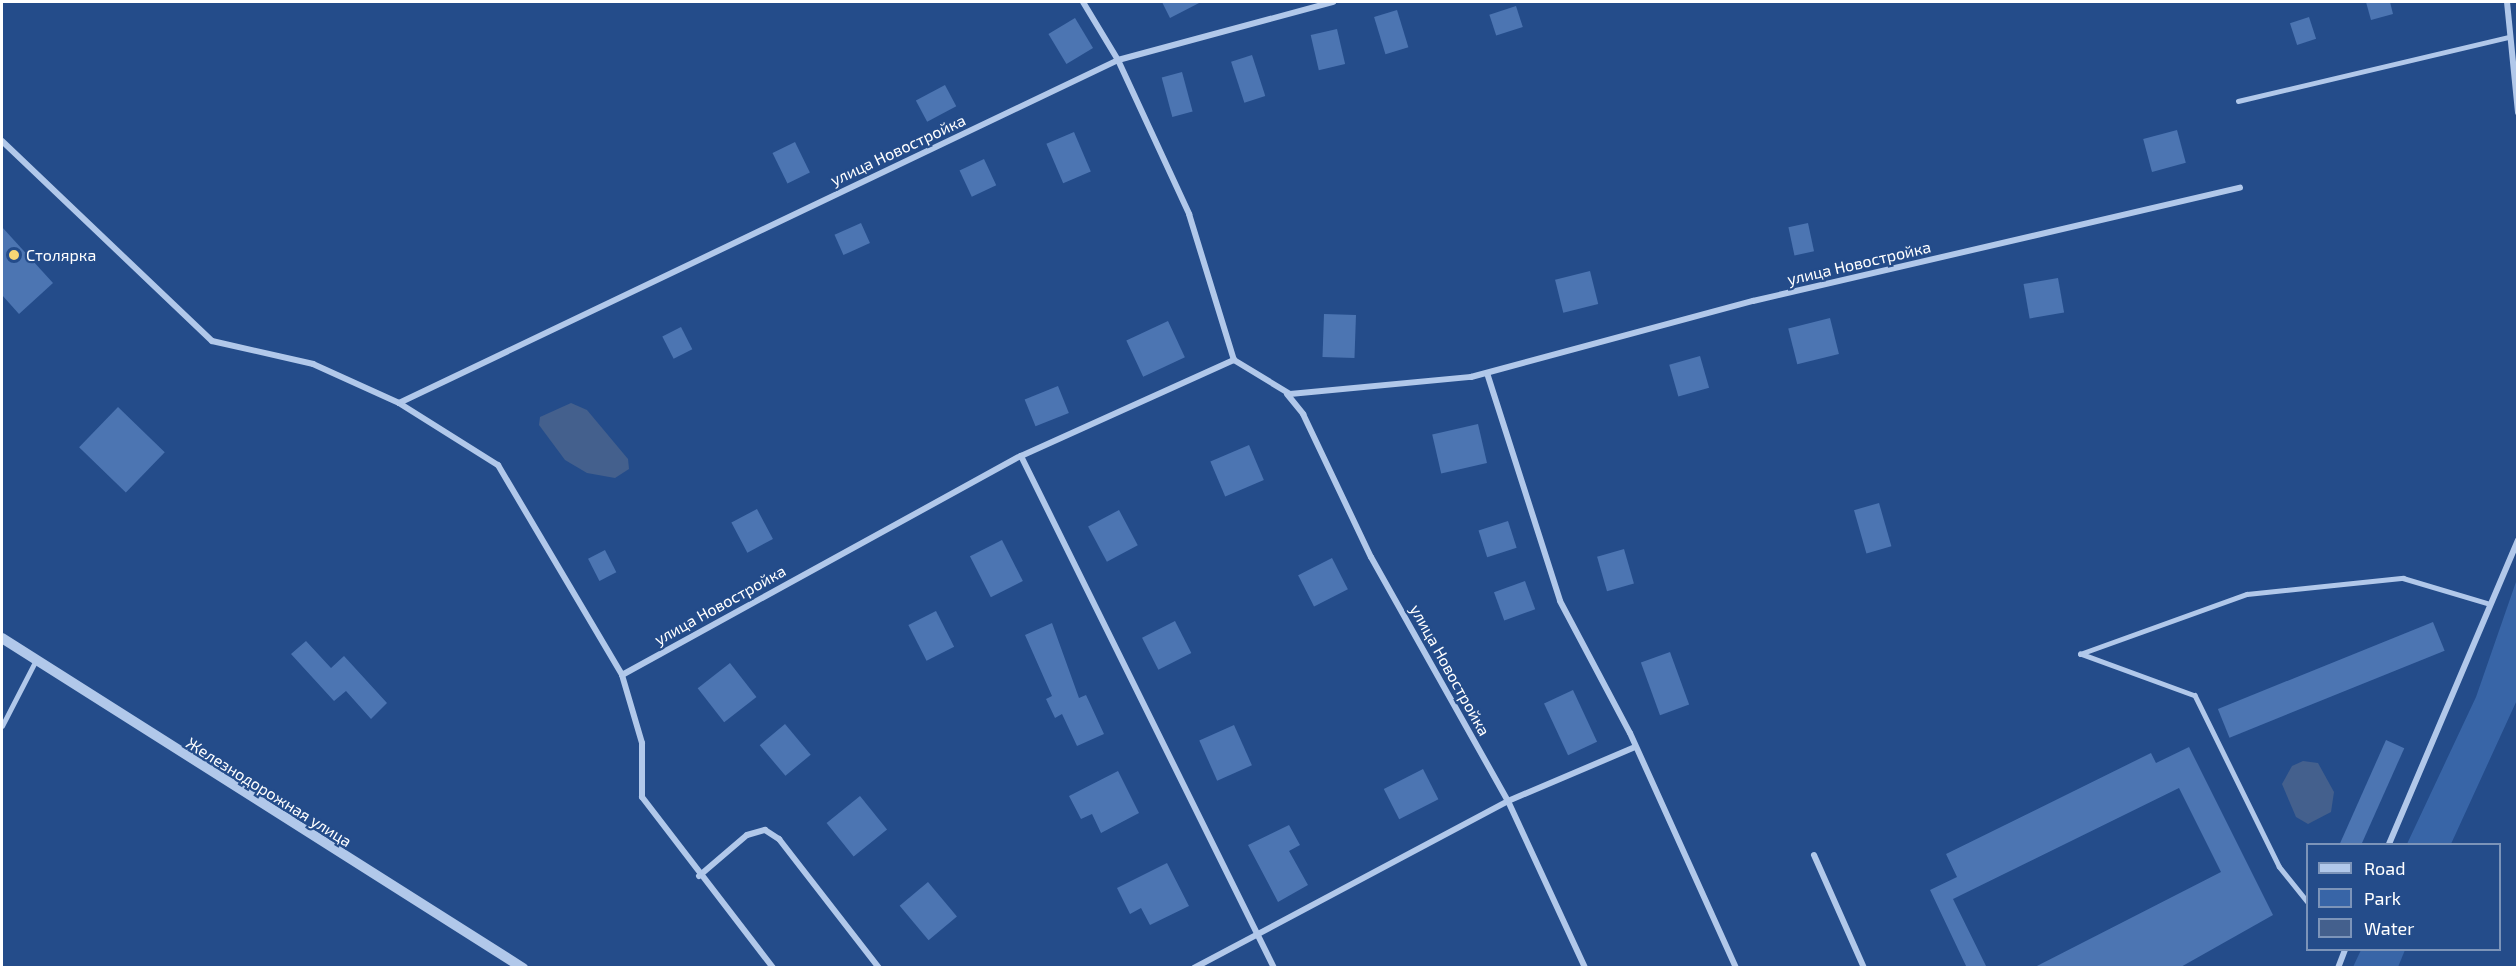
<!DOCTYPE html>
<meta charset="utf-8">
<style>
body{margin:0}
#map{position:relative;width:2519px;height:969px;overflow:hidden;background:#244c8a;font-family:"Exo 2",sans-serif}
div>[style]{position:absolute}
.green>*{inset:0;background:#3865a7}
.water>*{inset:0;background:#44608d}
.building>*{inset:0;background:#4c75b2;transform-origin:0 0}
.service>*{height:4.5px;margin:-2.25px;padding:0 2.25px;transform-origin:2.25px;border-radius:2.25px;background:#b1c8ea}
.minor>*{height:6px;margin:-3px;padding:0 3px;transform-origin:3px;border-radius:3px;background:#b1c8ea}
.tertiary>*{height:10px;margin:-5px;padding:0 5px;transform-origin:5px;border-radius:5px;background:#b1c8ea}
.dots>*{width:16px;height:16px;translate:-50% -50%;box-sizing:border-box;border:3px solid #244c8a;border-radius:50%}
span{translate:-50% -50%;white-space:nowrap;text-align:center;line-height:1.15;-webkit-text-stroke:4.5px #244c8a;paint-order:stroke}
.street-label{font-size:16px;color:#fff}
.poi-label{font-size:16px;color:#fff}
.left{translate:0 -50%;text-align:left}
.frame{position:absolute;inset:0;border:3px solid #fff;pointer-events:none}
.legend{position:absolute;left:2306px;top:843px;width:195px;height:108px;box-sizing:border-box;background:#244c8a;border:2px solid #7c94b9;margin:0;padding:8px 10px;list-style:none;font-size:18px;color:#fff}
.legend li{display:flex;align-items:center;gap:12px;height:30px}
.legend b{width:30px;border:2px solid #7c94b9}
</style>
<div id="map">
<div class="green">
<i style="clip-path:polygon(2517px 579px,2517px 700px,2451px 844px,2407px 844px,2476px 697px)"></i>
<i style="clip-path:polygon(2361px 950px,2405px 950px,2398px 967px,2353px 967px)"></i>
</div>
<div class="water">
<i style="clip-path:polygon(571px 403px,587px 410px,628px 459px,629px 469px,615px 478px,587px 473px,565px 460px,539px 425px,540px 417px)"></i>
<i style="clip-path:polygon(2303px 761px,2318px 763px,2334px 792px,2331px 812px,2308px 824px,2296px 817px,2282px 784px,2292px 766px)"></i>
</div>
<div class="building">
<i style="clip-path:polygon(1162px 2px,1201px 2px,1170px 18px)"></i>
<i style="clip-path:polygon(2366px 2px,2390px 2px,2393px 14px,2371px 20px)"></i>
<i style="left:1516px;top:6px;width:22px;height:28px;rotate:72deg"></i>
<i style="left:1397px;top:10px;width:39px;height:24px;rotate:73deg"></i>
<i style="left:2309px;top:17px;width:23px;height:20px;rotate:72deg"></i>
<i style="left:1075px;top:18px;width:35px;height:31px;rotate:59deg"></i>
<i style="left:1337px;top:29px;width:36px;height:27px;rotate:77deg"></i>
<i style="left:1252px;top:55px;width:43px;height:22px;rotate:72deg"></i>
<i style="left:1182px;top:72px;width:41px;height:21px;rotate:75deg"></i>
<i style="left:945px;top:85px;width:24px;height:33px;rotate:62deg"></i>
<i style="left:2177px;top:130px;width:34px;height:35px;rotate:75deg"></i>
<i style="left:1074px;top:132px;width:43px;height:30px;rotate:67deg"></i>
<i style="left:795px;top:142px;width:34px;height:25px;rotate:64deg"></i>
<i style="left:984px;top:159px;width:29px;height:27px;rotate:65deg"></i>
<i style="left:861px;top:223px;width:22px;height:29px;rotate:66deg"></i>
<i style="left:1808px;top:223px;width:29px;height:20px;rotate:78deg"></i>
<i style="clip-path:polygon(2px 227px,53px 283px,19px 314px,2px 295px)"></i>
<i style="left:1590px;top:271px;width:34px;height:36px;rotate:76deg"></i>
<i style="left:2058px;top:278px;width:35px;height:35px;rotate:80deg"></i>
<i style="left:1324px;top:314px;width:32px;height:43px;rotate:2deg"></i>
<i style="left:1830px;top:318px;width:37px;height:43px;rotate:76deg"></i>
<i style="left:1168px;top:321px;width:40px;height:46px;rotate:65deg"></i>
<i style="left:681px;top:327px;width:25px;height:21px;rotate:63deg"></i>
<i style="left:1700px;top:356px;width:33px;height:32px;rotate:74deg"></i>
<i style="left:1058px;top:386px;width:29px;height:36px;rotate:68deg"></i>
<i style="left:118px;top:407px;width:65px;height:56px;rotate:44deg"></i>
<i style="left:1478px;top:424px;width:40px;height:47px;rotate:77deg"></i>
<i style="left:1249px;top:445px;width:38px;height:42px;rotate:67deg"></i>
<i style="left:1879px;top:503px;width:45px;height:26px;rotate:74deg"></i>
<i style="left:757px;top:509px;width:34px;height:29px;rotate:62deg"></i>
<i style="left:1119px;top:510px;width:40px;height:35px;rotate:62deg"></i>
<i style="left:1508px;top:521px;width:28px;height:31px;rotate:72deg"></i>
<i style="left:1002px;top:540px;width:46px;height:36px;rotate:63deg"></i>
<i style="left:1624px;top:549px;width:36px;height:28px;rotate:74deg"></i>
<i style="left:605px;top:550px;width:25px;height:19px;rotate:63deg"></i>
<i style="left:1332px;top:558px;width:35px;height:38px;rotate:63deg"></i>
<i style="left:1525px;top:581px;width:30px;height:33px;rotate:70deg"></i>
<i style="left:936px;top:611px;width:40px;height:31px;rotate:63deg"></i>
<i style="left:1175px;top:621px;width:36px;height:37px;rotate:63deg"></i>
<i style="left:2433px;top:622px;width:31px;height:232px;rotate:68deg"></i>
<i style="clip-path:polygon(1052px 623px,1079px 698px,1086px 695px,1104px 734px,1077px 746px,1062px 714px,1055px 718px,1046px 699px,1052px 696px,1025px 635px)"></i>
<i style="clip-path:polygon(306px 641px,331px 668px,344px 656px,387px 703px,371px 719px,346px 691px,334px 701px,291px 654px)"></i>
<i style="left:1670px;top:652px;width:56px;height:31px;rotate:70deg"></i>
<i style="left:730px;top:663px;width:43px;height:41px;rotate:52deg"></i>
<i style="left:1573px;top:690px;width:57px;height:32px;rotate:65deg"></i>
<i style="left:785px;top:724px;width:40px;height:33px;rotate:50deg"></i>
<i style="left:1234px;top:725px;width:44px;height:38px;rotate:66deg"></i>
<i style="left:2386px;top:740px;width:20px;height:114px;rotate:24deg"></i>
<i style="clip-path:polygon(2189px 747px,2273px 915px,2179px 968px,2033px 968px,2221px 872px,2179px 788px,1953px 899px,1987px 968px,1967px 968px,1930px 890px,1957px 877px,1946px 854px,2151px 753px,2156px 763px)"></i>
<i style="left:1423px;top:769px;width:34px;height:44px;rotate:63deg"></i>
<i style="clip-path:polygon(1118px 771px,1139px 813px,1101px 833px,1092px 814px,1081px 819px,1069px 796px)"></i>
<i style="left:860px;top:796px;width:43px;height:43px;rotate:51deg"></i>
<i style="clip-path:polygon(1289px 825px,1300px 845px,1289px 851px,1308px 885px,1278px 902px,1248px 845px)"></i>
<i style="clip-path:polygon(1167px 863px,1189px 906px,1150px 925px,1141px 908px,1130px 914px,1117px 888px)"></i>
<i style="left:928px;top:882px;width:45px;height:37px;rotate:50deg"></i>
</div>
<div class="service">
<i style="left:2238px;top:101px;width:277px;rotate:-13.3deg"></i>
<i style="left:2px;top:726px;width:74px;rotate:-62.7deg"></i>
<i style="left:2308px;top:903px;width:46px;rotate:-128.9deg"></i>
<i style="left:2279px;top:867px;width:191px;rotate:-116.2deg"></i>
<i style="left:2195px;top:696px;width:122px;rotate:-159.9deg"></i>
<i style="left:2080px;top:654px;width:177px;rotate:-19.8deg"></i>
<i style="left:2247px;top:594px;width:157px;rotate:-5.9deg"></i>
<i style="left:2403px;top:578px;width:91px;rotate:16.6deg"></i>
</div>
<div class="minor">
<i style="left:1083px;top:2px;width:68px;rotate:58.9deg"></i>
<i style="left:1118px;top:60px;width:223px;rotate:-15.1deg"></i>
<i style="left:2507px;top:2px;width:111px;rotate:84.3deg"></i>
<i style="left:2px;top:141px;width:290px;rotate:43.6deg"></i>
<i style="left:212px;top:341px;width:104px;rotate:12.8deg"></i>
<i style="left:313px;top:364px;width:94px;rotate:24.4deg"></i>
<i style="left:399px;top:403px;width:117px;rotate:32.1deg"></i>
<i style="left:498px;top:465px;width:244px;rotate:59.4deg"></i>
<i style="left:622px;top:675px;width:71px;rotate:73.6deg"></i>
<i style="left:642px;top:743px;width:54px;rotate:90deg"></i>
<i style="left:642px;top:797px;width:215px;rotate:52.5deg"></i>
<i style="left:1487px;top:373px;width:239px;rotate:72.2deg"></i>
<i style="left:1560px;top:601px;width:149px;rotate:62.1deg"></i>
<i style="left:1630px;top:733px;width:258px;rotate:65.7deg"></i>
<i style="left:1287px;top:394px;width:26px;rotate:51deg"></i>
<i style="left:1303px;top:414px;width:158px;rotate:64.6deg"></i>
<i style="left:1371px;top:557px;width:280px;rotate:60.7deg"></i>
<i style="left:1508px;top:801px;width:184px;rotate:65.2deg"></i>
<i style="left:399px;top:403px;width:797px;rotate:-25.5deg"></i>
<i style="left:1118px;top:60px;width:170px;rotate:65.2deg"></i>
<i style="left:1189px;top:214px;width:153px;rotate:72.9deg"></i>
<i style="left:1234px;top:360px;width:66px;rotate:31.3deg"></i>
<i style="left:1290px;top:394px;width:182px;rotate:-5.4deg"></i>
<i style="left:1471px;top:377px;width:292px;rotate:-15.1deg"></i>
<i style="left:1753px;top:301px;width:500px;rotate:-13.1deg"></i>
<i style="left:1021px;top:456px;width:571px;rotate:63.7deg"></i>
<i style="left:622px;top:675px;width:455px;rotate:-28.8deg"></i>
<i style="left:1021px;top:456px;width:234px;rotate:-24.3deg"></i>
<i style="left:2389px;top:844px;width:330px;rotate:-67deg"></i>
<i style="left:1814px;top:855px;width:124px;rotate:66.1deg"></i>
<i style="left:699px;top:876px;width:63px;rotate:-40.5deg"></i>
<i style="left:747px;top:835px;width:19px;rotate:-16deg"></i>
<i style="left:765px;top:830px;width:17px;rotate:33deg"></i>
<i style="left:779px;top:839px;width:163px;rotate:52.2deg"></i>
<i style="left:1194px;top:968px;width:356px;rotate:-28deg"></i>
<i style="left:1508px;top:801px;width:138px;rotate:-23deg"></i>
<i style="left:2338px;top:968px;width:19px;rotate:-69deg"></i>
</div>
<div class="tertiary">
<i style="left:2px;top:638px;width:617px;rotate:32.35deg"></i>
</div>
<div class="dots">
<i style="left:14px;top:255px;background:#f5d574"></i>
</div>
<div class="street-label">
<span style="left:898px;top:150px;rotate:-25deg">улица Новостройка</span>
<span style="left:1859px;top:263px;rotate:-13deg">улица Новостройка</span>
<span style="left:720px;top:605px;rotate:-29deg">улица Новостройка</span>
<span style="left:1450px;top:670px;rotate:61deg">улица Новостройка</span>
<span style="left:269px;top:792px;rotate:32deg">Железнодорожная улица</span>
</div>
<div class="poi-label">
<span class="left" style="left:26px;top:255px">Столярка</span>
</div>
<div class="frame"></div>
<ul class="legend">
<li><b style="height:8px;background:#b1c8ea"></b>Road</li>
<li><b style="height:16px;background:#3865a7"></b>Park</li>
<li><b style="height:16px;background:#44608d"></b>Water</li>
</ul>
</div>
